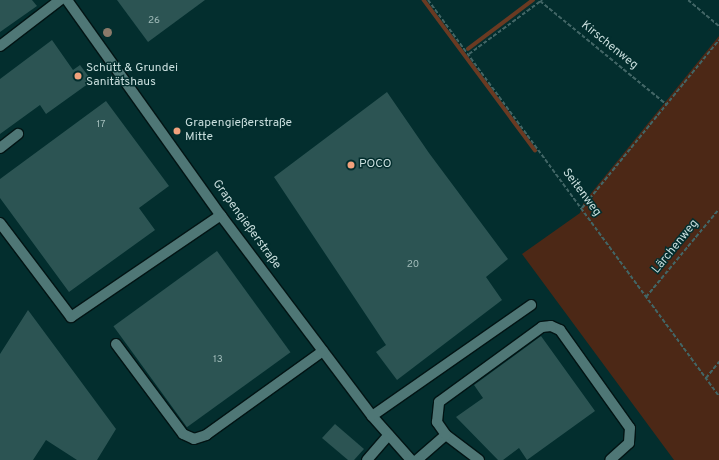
<!DOCTYPE html>
<meta charset="utf-8">
<style>
body{margin:0}
#map{position:relative;width:719px;height:460px;overflow:hidden;background:#032e2e;font-family:Overpass,sans-serif}
div>[style]{position:absolute}
.green>*{inset:0;background:#4c2816}
.stream>*{height:3.5px;margin:-1.75px;padding:0 1.75px;transform-origin:1.75px;border-radius:1.75px;background:#6a3a22}
.building>*{inset:0;background:#2c5453;transform-origin:0 0}
.path>*{height:2px;margin-top:-1px;transform-origin:0;background:repeating-linear-gradient(90deg,#426666 0 4px,transparent 0 6px)}
.roads{filter:drop-shadow(1px 0 #021414) drop-shadow(-1px 0 #021414) drop-shadow(0 1px #021414) drop-shadow(0 -1px #021414)}
.minor>*{height:10px;margin:-5px;padding:0 5px;transform-origin:5px;border-radius:5px;background:#4f7776}
.trees>*{width:9px;height:9px;margin:-4.5px;border-radius:50%;background:#8b7a6a}
.dots>*{width:11px;height:11px;translate:-50% -50%;box-sizing:border-box;border:2px solid #032e2e;border-radius:50%}
span{translate:-50% -50%;white-space:nowrap;text-align:center;line-height:1.15;-webkit-text-stroke:3px #032e2e;paint-order:stroke}
.number-label{font-size:10px;color:#a2bcba}
.number-label span{-webkit-text-stroke-width:0}
.street-label{font-size:12px;color:#c9dedd}
.poi-label{font-size:12px;color:#c9dedd}
.left{translate:0 -50%;text-align:left}
</style>
<div id="map">
<div class="green">
<i style="clip-path:polygon(719px 36px,719px 460px,674px 460px,522px 254px,580px 213px,584px 202px)"></i>
</div>
<div class="stream">
<i style="left:424px;top:0;width:187px;rotate:53.5deg"></i>
<i style="left:468px;top:49px;width:81px;rotate:-37deg"></i>
</div>
<div class="building">
<i style="clip-path:polygon(0 0,32px 0,37px 6px,0 32px)"></i>
<i style="clip-path:polygon(117px 0,205px 0,148px 42px)"></i>
<i style="clip-path:polygon(52px 40px,73px 70px,80px 65px,92px 81px,46px 114px,40px 105px,0 134px,0 79px)"></i>
<i style="clip-path:polygon(387px 92px,429px 153px,508px 259px,486px 277px,502px 300px,397px 380px,376px 352px,386px 345px,274px 177px)"></i>
<i style="clip-path:polygon(106px 101px,169px 186px,139px 208px,155px 230px,69px 292px,0 198px,0 179px)"></i>
<i style="left:217px;top:251px;width:125px;height:128px;rotate:54deg"></i>
<i style="clip-path:polygon(28px 310px,116px 429px,97px 460px,77px 460px,46px 440px,33px 460px,0 460px,0 354px)"></i>
<i style="clip-path:polygon(541px 336px,595px 411px,527px 460px,519px 448px,503px 460px,498px 460px,456px 417px,483px 398px,474px 385px)"></i>
<i style="clip-path:polygon(335px 424px,364px 449px,354px 460px,348px 460px,322px 438px)"></i>
</div>
<div class="path">
<i style="left:428px;top:0;width:491px;rotate:53.7deg"></i>
<i style="left:688px;top:0;width:40px;rotate:40deg"></i>
<i style="left:540px;top:1px;width:164px;rotate:39.3deg"></i>
<i style="left:469px;top:54px;width:91px;rotate:-36.5deg"></i>
<i style="left:582px;top:208px;width:217px;rotate:-50.8deg"></i>
<i style="left:646px;top:297px;width:114px;rotate:-50.3deg"></i>
<i style="left:706px;top:378px;width:21px;rotate:-51deg"></i>
</div>
<div class="roads">
<div class="minor">
<i style="left:67px;top:0;width:267px;rotate:54.5deg"></i>
<i style="left:222px;top:217px;width:249px;rotate:53deg"></i>
<i style="left:372px;top:416px;width:59px;rotate:48.4deg"></i>
<i style="left:0;top:46px;width:76px;rotate:-37.5deg"></i>
<i style="left:0;top:148px;width:23px;rotate:-38deg"></i>
<i style="left:0;top:223px;width:118px;rotate:52.9deg"></i>
<i style="left:71px;top:317px;width:181px;rotate:-34.2deg"></i>
<i style="left:116px;top:344px;width:112px;rotate:53.3deg"></i>
<i style="left:183px;top:434px;width:12px;rotate:24deg"></i>
<i style="left:194px;top:439px;width:13px;rotate:-18deg"></i>
<i style="left:206px;top:435px;width:144px;rotate:-35.7deg"></i>
<i style="left:372px;top:416px;width:194px;rotate:-34.9deg"></i>
<i style="left:367px;top:460px;width:33px;rotate:-49deg"></i>
<i style="left:417px;top:460px;width:38px;rotate:-41deg"></i>
<i style="left:479px;top:460px;width:41px;rotate:-142.9deg"></i>
<i style="left:446px;top:435px;width:16px;rotate:-125deg"></i>
<i style="left:437px;top:422px;width:20px;rotate:-84deg"></i>
<i style="left:439px;top:402px;width:127px;rotate:-36.1deg"></i>
<i style="left:542px;top:327px;width:9px;rotate:-6deg"></i>
<i style="left:551px;top:326px;width:10px;rotate:24deg"></i>
<i style="left:560px;top:330px;width:120px;rotate:54.5deg"></i>
<i style="left:630px;top:428px;width:15px;rotate:94deg"></i>
<i style="left:629px;top:443px;width:25px;rotate:138deg"></i>
</div>
</div>
<div class="trees">
<i style="left:107px;top:32px"></i>
</div>
<div class="dots">
<i style="left:78px;top:76px;background:#f1a17c"></i>
<i style="left:177px;top:131px;background:#f1a17c"></i>
<i style="left:351px;top:165px;background:#f1a17c"></i>
</div>
<div class="number-label">
<span style="left:154px;top:21px">26</span>
<span style="left:101px;top:125px">17</span>
<span style="left:413px;top:265px">20</span>
<span style="left:218px;top:360px">13</span>
</div>
<div class="street-label">
<span style="left:609px;top:46px;rotate:39deg">Kirschenweg</span>
<span style="left:581px;top:193px;rotate:53deg">Seitenweg</span>
<span style="left:246px;top:225px;rotate:54deg">Grapengießerstraße</span>
<span style="left:676px;top:247px;rotate:-51deg">Lärchenweg</span>
</div>
<div class="poi-label">
<span class="left" style="left:86px;top:76px">Schütt &amp; Grundei<br>Sanitätshaus</span>
<span class="left" style="left:185px;top:131px">Grapengießerstraße<br>Mitte</span>
<span class="left" style="left:359px;top:165px">POCO</span>
</div>
</div>
